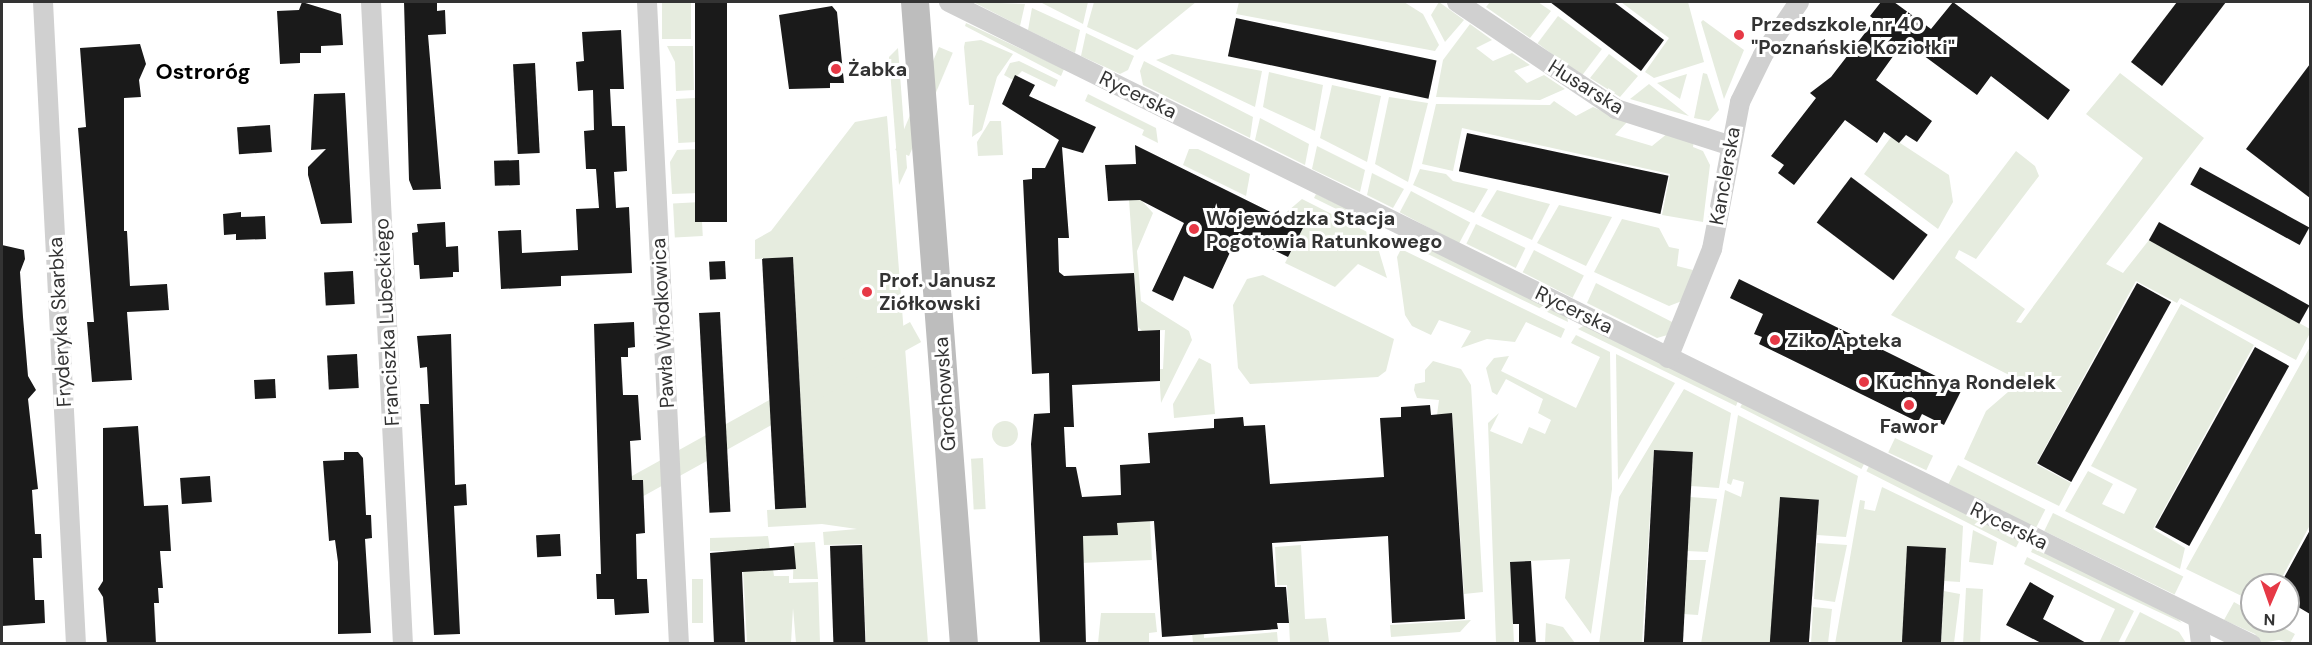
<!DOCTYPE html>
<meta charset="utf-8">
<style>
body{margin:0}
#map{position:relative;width:2312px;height:645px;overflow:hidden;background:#fff;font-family:"DM Sans",sans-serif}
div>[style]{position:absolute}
.green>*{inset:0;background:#e6ecdf;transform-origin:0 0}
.round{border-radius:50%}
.building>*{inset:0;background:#1a1a1a;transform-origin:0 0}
.street>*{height:20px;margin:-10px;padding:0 10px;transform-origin:10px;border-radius:10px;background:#d0d0d0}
.secondary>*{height:28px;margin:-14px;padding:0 14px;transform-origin:14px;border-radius:14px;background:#bdbdbd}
.dots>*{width:16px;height:16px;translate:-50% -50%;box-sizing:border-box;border:3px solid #fff;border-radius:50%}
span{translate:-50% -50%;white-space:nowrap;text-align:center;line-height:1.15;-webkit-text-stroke:6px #fff;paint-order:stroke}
.poi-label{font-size:20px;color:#333;font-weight:700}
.left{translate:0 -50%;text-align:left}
.street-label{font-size:20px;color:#333}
.quarter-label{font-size:22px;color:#000;font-weight:700}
.frame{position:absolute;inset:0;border:3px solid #333;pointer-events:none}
.north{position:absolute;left:2240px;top:573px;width:60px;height:60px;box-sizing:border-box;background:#fff;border:2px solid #adadad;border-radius:50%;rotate:182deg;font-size:16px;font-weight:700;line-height:24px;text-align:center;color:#333}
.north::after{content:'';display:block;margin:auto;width:21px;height:27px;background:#e63946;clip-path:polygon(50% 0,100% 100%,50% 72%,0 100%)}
</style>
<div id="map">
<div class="green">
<i style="left:662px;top:2px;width:29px;height:37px"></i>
<i style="clip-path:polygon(973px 2px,1025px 4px,1020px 26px)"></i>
<i style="clip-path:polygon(1040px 2px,1088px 2px,1083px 24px)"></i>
<i style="clip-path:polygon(1094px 2px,1196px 2px,1137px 50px,1087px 27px)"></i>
<i style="clip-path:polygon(1239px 2px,1404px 2px,1423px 14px,1439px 45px,1435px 51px,1236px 14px)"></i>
<i style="clip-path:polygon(1439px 2px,1464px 20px,1445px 42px,1431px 15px)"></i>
<i style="clip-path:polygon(1490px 2px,1538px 2px,1551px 11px,1530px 38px,1486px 7px)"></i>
<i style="clip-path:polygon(1621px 2px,1688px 2px,1704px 62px,1654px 78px,1645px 72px,1669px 38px)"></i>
<i style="clip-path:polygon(1032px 8px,1080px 30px,1075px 53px,1028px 30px)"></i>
<i style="left:1558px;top:16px;width:55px;height:34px;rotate:37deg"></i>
<i style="clip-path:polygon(1703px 20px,1744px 50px,1724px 99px,1701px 22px)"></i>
<i style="clip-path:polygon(966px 23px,1064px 69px,1061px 76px,965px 26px)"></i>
<i style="clip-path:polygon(1470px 24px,1492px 40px,1476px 48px,1493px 61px,1512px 53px,1530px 65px,1514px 71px,1527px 83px,1544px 75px,1565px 89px,1540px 100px,1436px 97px,1443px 60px)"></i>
<i style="clip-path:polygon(1086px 33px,1134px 56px,1128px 70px,1120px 74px,1081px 56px)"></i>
<i style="clip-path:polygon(981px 40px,1013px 54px,997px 77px,982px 130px,972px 137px,974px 105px,969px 105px,964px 47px,965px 42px)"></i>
<i style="clip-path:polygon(667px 46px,693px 46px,694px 90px,676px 91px,675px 62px)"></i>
<i style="left:939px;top:47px;width:15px;height:112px;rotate:23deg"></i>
<i style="clip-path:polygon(898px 48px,907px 168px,899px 185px,889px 57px)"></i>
<i style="clip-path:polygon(1172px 54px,1262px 71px,1255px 107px,1156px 60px)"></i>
<i style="clip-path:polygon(1609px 54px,1638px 76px,1620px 97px,1590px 78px)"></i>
<i style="clip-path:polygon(1019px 61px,1058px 80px,1055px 87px,1022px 71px,1013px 80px,1004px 75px,1010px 63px)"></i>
<i style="clip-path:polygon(1144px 61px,1253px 117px,1250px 138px,1143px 85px,1140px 71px)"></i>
<i style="clip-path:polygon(1269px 72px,1323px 85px,1315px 131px,1263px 107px)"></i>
<i style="clip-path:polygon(1703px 73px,1707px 74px,1719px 110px,1709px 121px,1694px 118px)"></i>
<i style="clip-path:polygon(2120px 73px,2204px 138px,2106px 264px,2123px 273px,2149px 240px,2310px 329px,2310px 333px,2296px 360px,2180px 298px,2177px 303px,2136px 281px,2036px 464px,2071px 483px,2059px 506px,1964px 459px,1986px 411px,2008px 392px,2015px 378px,1891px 315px,2016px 151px,2035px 166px,2039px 176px,1976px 259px,1959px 250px,1955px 258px,2025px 309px,2016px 322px,2021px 323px,2143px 158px,2086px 114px)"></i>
<i style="clip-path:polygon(1687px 74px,1680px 99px,1657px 83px)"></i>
<i style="clip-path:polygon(1649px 84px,1689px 116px,1630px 99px)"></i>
<i style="clip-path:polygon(1332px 85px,1381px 96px,1367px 162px,1320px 138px)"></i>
<i style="clip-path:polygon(1088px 94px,1156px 128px,1158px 143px,1142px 135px,1144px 130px,1085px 101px)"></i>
<i style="clip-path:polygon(1389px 97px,1428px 103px,1408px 182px,1375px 164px)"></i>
<i style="left:695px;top:98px;width:44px;height:19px;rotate:87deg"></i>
<i style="clip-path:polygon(1554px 101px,1576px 116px,1593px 107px,1627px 122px,1615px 135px,1652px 146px,1668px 133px,1694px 140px,1693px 147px,1703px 151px,1710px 165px,1703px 222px,1662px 215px,1670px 174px,1462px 128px,1453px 171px,1422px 164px,1436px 104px,1550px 105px)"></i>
<i style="clip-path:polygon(887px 116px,928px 643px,866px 643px,862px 544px,824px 545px,823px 532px,857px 529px,822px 524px,768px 527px,767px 510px,806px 508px,793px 257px,755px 259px,755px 240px,771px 231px,855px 122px)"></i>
<i style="clip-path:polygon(1260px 118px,1309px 144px,1305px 165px,1255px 140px)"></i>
<i style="clip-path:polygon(990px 121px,1001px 121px,1003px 155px,978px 156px,977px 142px)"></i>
<i style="clip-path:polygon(1891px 137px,1949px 175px,1953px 202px,1938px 229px,1864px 174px)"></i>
<i style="clip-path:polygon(1317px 146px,1365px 170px,1360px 192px,1312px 169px)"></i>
<i style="clip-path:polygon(698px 149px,700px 193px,672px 194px,670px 162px,677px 150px)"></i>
<i style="clip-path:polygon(1189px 149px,1198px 149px,1250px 174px,1246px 196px,1183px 165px)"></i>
<i style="clip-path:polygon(1420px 169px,1446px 174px,1453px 181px,1488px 189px,1474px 213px,1413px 185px)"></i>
<i style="clip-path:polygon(1372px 173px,1404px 189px,1393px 208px,1367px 195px)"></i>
<i style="clip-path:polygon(1497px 190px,1550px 204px,1532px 240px,1481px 216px)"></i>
<i style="left:1411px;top:191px;width:67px;height:24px;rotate:28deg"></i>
<i style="clip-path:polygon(1316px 194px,1384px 226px,1381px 231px,1314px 198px)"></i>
<i style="clip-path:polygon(1302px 199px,1383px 240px,1378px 248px,1387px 278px,1358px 264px,1335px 287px,1285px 263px,1303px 228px,1282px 216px)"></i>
<i style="clip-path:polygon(1129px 200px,1141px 200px,1153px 213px,1137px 251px,1141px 301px,1189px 331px,1192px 340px,1161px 403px,1159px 369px,1163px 369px,1165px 330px,1142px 331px,1138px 327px)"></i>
<i style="left:701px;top:202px;width:34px;height:28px;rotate:87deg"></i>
<i style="clip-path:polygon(1559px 205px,1612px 217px,1586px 266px,1537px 243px)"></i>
<i style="clip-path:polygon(1622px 219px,1659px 228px,1669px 247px,1679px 249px,1677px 266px,1693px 270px,1682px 301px,1669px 306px,1594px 272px)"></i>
<i style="left:1476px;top:224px;width:55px;height:22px;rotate:26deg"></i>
<i style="clip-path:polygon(1406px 236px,1567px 316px,1568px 322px,1403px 242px)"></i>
<i style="clip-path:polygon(1401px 249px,1565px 329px,1561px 338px,1526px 322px,1515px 342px,1487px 339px,1461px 348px,1471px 331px,1439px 320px,1431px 335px,1412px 326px,1405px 315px,1397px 257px)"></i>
<i style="left:1534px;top:250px;width:56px;height:25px;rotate:27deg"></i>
<i style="clip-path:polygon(1263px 275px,1394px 339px,1386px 371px,1378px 377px,1250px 384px,1238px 368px,1233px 305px,1247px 279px)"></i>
<i style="clip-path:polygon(1596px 283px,1676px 324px,1671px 334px,1657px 338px,1587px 303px)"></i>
<i style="clip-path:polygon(2181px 304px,2254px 345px,2153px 529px,2185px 548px,2180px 569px,2065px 511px,2088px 471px,2113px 484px,2102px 504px,2124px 514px,2137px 489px,2091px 466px)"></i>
<i style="left:910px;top:322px;width:23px;height:322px;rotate:61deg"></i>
<i style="clip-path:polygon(1585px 325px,1738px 401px,1736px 406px,1578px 329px)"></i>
<i style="clip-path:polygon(1576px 335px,1610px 352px,1612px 489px,1591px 634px,1565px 598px,1570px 559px,1510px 562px,1514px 643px,1496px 643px,1488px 423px,1499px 413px,1490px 431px,1522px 444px,1529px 427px,1545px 434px,1551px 420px,1538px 413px,1543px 399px,1506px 379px,1497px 395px,1492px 392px,1486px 368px,1494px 358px,1509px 356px,1501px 371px,1576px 408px,1600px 357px,1571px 343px)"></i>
<i style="clip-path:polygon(2310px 347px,2310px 525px,2278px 585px,2252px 585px,2252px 601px,2186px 569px)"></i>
<i style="clip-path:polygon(1616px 354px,1675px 383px,1618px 480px)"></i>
<i style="clip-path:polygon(1199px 358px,1211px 364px,1215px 414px,1174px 418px,1173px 404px)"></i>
<i style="clip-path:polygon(1433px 361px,1461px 369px,1471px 385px,1483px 592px,1464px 594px,1452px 414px,1437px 415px,1439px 400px,1417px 398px,1414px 390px,1415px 384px,1425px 382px,1425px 370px)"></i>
<i style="clip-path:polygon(1684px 389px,1731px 413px,1719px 488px,1691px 486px,1693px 452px,1654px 450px,1642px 643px,1599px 644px,1619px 497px)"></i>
<i style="left:1743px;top:402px;width:136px;height:6px;rotate:27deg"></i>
<i style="clip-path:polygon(1738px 415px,1858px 476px,1846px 537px,1817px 535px,1819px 500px,1780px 498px,1772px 643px,1701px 644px,1725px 490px,1741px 497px,1744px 482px,1733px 479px,1731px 485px,1727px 483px)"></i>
<i class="round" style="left:992px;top:421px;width:26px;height:26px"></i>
<i style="left:1895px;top:438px;width:42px;height:16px;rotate:25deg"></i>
<i style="left:983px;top:458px;width:51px;height:12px;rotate:87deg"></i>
<i style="left:1870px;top:464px;width:168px;height:8px;rotate:27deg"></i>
<i style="left:1958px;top:465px;width:98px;height:21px;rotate:27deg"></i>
<i style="clip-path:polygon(1882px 487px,1963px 526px,1960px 582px,1944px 581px,1946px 548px,1901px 643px,1835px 644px,1860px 500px,1865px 501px,1864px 509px,1875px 511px)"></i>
<i style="clip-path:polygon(1690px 497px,1717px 499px,1708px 552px,1687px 551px)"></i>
<i style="left:2053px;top:513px;width:145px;height:20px;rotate:26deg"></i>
<i style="clip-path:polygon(1150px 521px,1152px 560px,1080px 563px,1078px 536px,1117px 535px,1117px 523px)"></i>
<i style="clip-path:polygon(1973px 530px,1997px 542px,1993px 565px,1969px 562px)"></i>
<i style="clip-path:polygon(768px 536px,774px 576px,789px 576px,789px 583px,818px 582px,820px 643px,796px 643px,793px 608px,791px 643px,747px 643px,742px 551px,710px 551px,710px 538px)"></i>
<i style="clip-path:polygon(815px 542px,818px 579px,793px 579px,794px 543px)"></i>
<i style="clip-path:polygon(1817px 543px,1847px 545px,1835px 602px,1814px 599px)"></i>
<i style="clip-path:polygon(1301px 545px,1305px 619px,1326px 618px,1329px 642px,1290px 643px,1287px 585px,1277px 585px,1275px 547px)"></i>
<i style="clip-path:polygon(2034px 546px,2178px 619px,2182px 623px,2031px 552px)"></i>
<i style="clip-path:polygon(2027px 557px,2134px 611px,2118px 643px,2099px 643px,2115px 609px,2024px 564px)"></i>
<i style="clip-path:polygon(1686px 560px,1706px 560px,1698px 615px,1683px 614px)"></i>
<i style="left:692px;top:579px;width:11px;height:44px"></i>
<i style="left:1966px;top:588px;width:17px;height:55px;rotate:3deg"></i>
<i style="clip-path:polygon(1944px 591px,1960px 594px,1954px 643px,1941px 643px)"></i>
<i style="clip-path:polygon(2234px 602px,2252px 612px,2252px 621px,2270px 621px,2295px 634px,2290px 643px,2279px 640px,2261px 643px,2255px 634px,2224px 620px)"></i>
<i style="clip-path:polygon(1813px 607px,1832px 609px,1828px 643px,1811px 644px)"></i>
<i style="clip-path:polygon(2140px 612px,2179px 632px,2186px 643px,2124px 643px)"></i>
<i style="clip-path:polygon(1101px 613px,1155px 613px,1157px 632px,1149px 633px,1149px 643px,1098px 643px)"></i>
<i style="clip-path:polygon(1471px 620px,1460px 632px,1391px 637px,1390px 625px)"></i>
<i style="clip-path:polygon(1546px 623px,1563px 627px,1575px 643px,1545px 643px)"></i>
<i style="clip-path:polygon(1204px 632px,1204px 638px,1277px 632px,1278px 643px,1193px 643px,1192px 633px)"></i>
</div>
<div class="building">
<i style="clip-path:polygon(302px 2px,341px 14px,343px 45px,321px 46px,321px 53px,300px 53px,300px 63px,280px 64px,277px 11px,299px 10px)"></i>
<i style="clip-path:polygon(404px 2px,437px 2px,437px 11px,445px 10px,446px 34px,428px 35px,441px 189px,413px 190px,409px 180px)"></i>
<i style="left:695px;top:2px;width:32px;height:220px"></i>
<i style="clip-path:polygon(1550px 2px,1614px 2px,1664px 40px,1641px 71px)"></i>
<i style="clip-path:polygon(1881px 2px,1894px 2px,1931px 29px,1953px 2px,2070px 90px,2048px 120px,1991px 76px,1977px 95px,1904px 41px,1876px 80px,1932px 121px,1917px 142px,1906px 135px,1899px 143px,1884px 132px,1877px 143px,1845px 120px,1794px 185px,1778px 173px,1784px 165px,1771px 156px,1816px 98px,1810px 93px,1831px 77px,1875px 20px,1870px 16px)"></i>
<i style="clip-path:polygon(2177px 2px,2226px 2px,2162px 86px,2131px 62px)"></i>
<i style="clip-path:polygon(832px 6px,837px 12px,844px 83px,830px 83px,830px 88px,789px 89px,779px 15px)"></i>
<i style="left:1236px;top:18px;width:205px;height:39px;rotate:12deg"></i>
<i style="clip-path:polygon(621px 30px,624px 89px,610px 89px,612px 126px,625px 126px,627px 171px,614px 172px,616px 208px,629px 207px,632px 273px,561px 276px,561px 286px,501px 289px,498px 231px,521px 230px,522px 253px,578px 250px,576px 209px,599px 208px,596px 169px,586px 169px,584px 131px,594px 130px,593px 90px,578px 91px,576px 62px,584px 61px,582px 32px)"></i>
<i style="clip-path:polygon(140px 44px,146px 64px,139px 80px,141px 97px,124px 98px,124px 231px,127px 231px,130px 286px,167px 284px,169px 310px,127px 312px,132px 380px,92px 382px,87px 322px,94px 322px,78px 128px,86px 127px,80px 48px)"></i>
<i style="left:535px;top:63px;width:90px;height:22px;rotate:87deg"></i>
<i style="clip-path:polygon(2310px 64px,2310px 198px,2246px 149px)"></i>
<i style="clip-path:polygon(1015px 75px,1035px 85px,1029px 96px,1096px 127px,1083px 153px,1062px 147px,1069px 238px,1058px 238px,1059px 272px,1064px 276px,1134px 273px,1138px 331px,1160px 330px,1160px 381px,1072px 385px,1074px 427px,1064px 427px,1066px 467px,1076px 467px,1082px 497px,1121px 495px,1120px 465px,1150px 463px,1148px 433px,1214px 428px,1214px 419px,1243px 417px,1244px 426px,1265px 425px,1270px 484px,1384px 477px,1380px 418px,1401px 417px,1401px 407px,1430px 405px,1431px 415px,1452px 413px,1465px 619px,1392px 623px,1388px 536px,1272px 543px,1275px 587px,1286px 587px,1289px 623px,1277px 623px,1278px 629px,1162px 637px,1154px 521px,1117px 523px,1118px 535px,1083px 536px,1086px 644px,1040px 644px,1031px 444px,1034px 414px,1050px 413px,1049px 373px,1032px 374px,1023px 180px,1032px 179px,1032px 168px,1045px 168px,1059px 140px,1002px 104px)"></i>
<i style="clip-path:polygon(345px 93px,352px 223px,321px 224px,308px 175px,308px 167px,326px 149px,311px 150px,314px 94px)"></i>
<i style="left:270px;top:125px;width:27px;height:33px;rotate:86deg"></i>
<i style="left:1467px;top:133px;width:206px;height:39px;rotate:12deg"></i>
<i style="clip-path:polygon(1135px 145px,1303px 228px,1288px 257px,1239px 233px,1213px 289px,1184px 276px,1173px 301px,1152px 291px,1184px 223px,1140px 200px,1108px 201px,1105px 165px,1136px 164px)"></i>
<i style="left:519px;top:160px;width:25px;height:25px;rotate:88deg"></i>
<i style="left:2200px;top:167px;width:125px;height:20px;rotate:29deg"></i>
<i style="left:1851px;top:177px;width:96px;height:57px;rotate:37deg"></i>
<i style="clip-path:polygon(241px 212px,241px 217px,265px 216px,266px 239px,236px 240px,236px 234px,224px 235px,223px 214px)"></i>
<i style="clip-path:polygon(445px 222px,446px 247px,458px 246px,459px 272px,453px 272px,453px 277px,420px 279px,419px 265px,414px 265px,412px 233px,418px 232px,417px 224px)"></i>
<i style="left:2159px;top:222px;width:172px;height:21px;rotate:29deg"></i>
<i style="clip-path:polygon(2px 245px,24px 250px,25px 259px,20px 272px,23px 317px,28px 376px,36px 390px,28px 399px,38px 489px,32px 490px,35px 534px,41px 534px,42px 558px,33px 558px,35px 600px,44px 600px,45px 623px,2px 626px)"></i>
<i style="left:793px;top:257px;width:251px;height:31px;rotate:87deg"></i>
<i style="left:725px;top:261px;width:18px;height:16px;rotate:87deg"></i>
<i style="left:353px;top:271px;width:33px;height:29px;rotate:87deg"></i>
<i style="clip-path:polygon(1739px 279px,1962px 389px,1944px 425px,1922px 414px,1918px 422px,1759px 344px,1762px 337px,1754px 334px,1763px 314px,1730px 298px)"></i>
<i style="left:2137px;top:283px;width:39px;height:206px;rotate:29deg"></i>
<i style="left:720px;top:312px;width:200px;height:21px;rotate:87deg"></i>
<i style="clip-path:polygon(634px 322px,635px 347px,628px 348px,628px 357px,621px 357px,623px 395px,638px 395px,641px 440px,630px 441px,632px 480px,643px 480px,645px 533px,636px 534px,637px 579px,647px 579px,649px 613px,615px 615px,614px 599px,597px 599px,596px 574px,601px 574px,594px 324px)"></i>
<i style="clip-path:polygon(451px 334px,455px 485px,466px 484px,467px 505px,454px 506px,460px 634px,434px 635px,420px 404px,429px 404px,427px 367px,420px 368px,417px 336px)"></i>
<i style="left:2255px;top:347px;width:39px;height:206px;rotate:29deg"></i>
<i style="left:357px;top:354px;width:34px;height:30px;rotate:87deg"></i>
<i style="left:275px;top:379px;width:19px;height:21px;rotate:87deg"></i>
<i style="clip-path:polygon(138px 426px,144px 506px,168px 505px,171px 551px,160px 551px,163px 588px,158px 588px,159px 603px,154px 603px,156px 644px,107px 644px,103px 597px,98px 589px,103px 581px,103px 428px)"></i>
<i style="left:1654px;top:450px;width:39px;height:194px;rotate:3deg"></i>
<i style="clip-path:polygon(344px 452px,358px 452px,363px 458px,366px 515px,371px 515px,372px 538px,365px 539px,371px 633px,338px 634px,338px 562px,335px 540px,329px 541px,323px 461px,344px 460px)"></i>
<i style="left:210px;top:476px;width:26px;height:30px;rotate:86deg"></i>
<i style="left:1780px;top:497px;width:39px;height:147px;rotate:4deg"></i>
<i style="clip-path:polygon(2310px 530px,2310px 614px,2288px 601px,2288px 585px,2280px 585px)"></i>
<i style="left:560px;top:534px;width:22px;height:24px;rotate:87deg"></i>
<i style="left:862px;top:545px;width:99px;height:32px;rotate:88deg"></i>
<i style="clip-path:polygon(794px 546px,796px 569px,742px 572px,745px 644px,714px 644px,710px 553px)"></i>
<i style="left:1907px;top:546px;width:39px;height:98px;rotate:3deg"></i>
<i style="clip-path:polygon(1531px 561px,1536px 644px,1519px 644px,1519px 624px,1513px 624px,1510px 562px)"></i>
<i style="clip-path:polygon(2030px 582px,2054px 596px,2043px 619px,2088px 644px,2043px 644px,2006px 625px)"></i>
</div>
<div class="street">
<i style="left:43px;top:2px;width:643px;rotate:87.06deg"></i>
<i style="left:371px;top:2px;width:643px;rotate:87.15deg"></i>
<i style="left:647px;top:2px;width:643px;rotate:87.15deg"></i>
<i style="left:949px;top:2px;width:1452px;rotate:26.25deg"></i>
<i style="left:1457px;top:2px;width:192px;rotate:33.9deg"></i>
<i style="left:1616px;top:109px;width:118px;rotate:17.8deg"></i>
<i style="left:1668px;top:358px;width:118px;rotate:-68deg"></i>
<i style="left:1712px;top:249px;width:150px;rotate:-79.2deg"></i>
<i style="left:1740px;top:102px;width:52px;rotate:-63.9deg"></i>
<i style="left:1763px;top:55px;width:64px;rotate:-55.8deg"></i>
<i style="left:2198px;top:619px;width:25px;rotate:83deg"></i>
</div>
<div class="secondary">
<i style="left:915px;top:2px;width:644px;rotate:85.64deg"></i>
</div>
<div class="dots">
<i style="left:1739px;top:35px;background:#e63946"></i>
<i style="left:836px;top:69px;background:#e63946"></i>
<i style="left:1194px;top:229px;background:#e63946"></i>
<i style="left:867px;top:292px;background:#e63946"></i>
<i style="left:1775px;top:340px;background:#e63946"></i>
<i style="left:1864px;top:382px;background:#e63946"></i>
<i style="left:1909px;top:405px;background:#e63946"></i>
</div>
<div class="poi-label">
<span class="left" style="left:1751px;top:36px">Przedszkole nr 40<br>"Poznańskie Koziołki"</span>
<span class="left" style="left:848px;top:69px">Żabka</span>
<span class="left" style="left:1206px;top:230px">Wojewódzka Stacja<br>Pogotowia Ratunkowego</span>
<span class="left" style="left:879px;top:292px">Prof. Janusz<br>Ziółkowski</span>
<span class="left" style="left:1787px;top:340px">Ziko Apteka</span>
<span class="left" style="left:1876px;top:382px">Kuchnya Rondelek</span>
<span style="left:1909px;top:426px">Fawor</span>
</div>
<div class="street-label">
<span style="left:1586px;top:87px;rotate:32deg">Husarska</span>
<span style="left:1138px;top:95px;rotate:26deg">Rycerska</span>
<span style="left:1725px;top:176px;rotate:-80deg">Kanclerska</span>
<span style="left:1574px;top:310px;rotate:26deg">Rycerska</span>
<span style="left:60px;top:322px;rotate:-93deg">Fryderyka Skarbka</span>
<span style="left:387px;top:322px;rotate:-93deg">Franciszka Lubeckiego</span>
<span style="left:663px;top:323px;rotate:-93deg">Pawła Włodkowica</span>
<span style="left:945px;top:394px;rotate:-94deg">Grochowska</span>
<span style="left:2009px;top:526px;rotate:26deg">Rycerska</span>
</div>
<div class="quarter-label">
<span style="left:203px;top:72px">Ostroróg</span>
</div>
<div class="frame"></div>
<div class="north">N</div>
</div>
